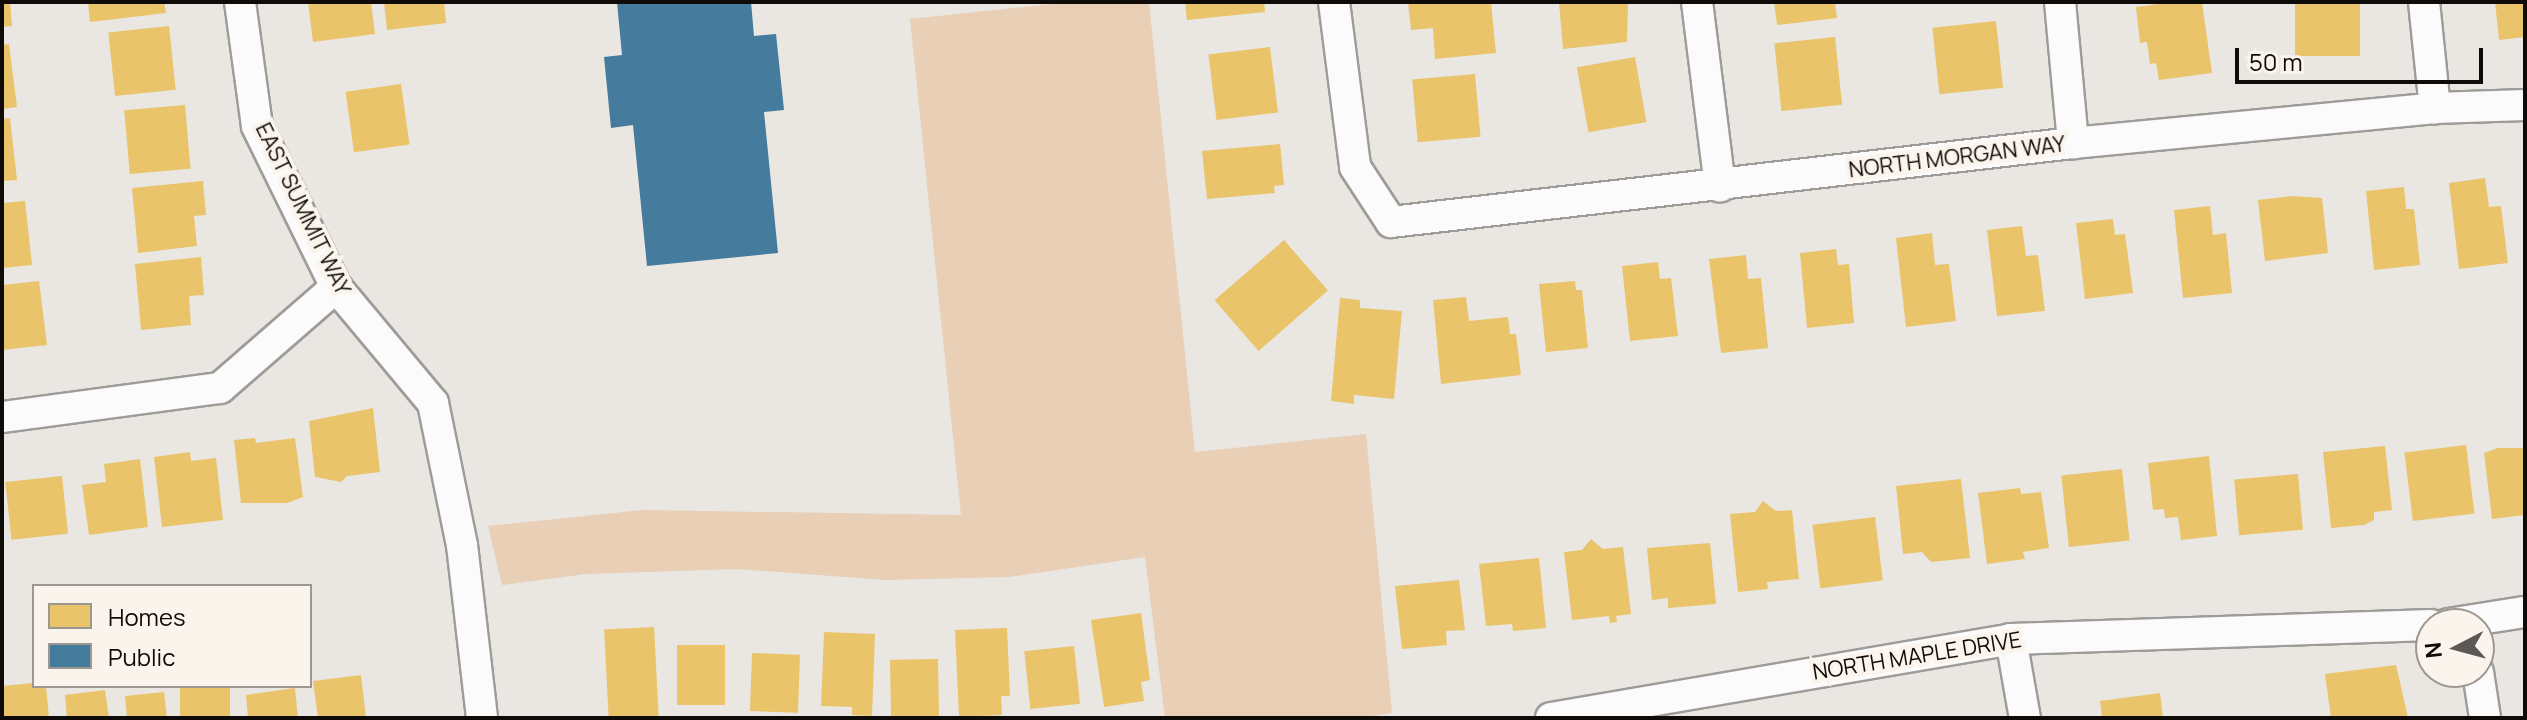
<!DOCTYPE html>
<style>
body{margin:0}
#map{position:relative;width:2527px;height:720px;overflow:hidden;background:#eae6e2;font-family:Manrope,sans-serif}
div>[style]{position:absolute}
.green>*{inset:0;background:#e8cfb6}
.homes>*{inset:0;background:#e9c46a;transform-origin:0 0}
.public>*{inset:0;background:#457b9d}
.roads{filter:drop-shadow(2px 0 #9e9b98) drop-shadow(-2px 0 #9e9b98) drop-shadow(0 2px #9e9b98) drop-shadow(0 -2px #9e9b98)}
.minor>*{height:30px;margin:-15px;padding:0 15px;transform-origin:15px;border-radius:15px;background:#fcfbfb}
span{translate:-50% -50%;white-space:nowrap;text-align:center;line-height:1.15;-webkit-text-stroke:8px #fbf4ec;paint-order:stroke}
.street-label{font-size:22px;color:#0e0b09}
.frame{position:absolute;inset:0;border:4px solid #0e0b09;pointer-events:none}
.legend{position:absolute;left:32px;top:584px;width:280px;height:104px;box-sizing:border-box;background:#fbf4ec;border:2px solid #9c9791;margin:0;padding:10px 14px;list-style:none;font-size:24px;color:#0e0b09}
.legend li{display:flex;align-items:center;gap:16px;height:40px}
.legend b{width:40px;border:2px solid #9c9791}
.north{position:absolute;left:2415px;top:608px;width:80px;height:80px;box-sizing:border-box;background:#fbf4ec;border:2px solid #9c9791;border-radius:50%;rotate:264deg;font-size:22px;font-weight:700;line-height:32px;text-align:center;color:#0e0b09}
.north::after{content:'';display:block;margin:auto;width:28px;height:36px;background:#5b5855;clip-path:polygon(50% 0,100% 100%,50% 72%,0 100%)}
.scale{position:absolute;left:2235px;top:48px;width:248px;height:36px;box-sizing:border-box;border:4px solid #0e0b09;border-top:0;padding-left:10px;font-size:24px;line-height:28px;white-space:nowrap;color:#0e0b09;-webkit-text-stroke:6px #fbf4ec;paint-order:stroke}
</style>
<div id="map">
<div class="green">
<i style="clip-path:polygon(1071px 2px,1149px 2px,1195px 452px,1366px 434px,1392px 713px,1361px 718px,1165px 718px,1145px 557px,1009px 577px,885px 580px,737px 569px,586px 574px,502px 585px,488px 526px,643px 510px,961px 515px,910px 19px)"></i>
</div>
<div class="homes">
<i style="clip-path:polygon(2px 2px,10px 2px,12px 26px,2px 27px)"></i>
<i style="clip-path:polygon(88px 2px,164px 2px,166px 13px,90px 22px)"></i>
<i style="clip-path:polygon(308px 2px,371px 2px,375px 34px,313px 42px)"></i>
<i style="clip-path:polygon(384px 2px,444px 2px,446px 23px,387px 30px)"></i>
<i style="clip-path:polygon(1185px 2px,1264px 2px,1265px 12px,1187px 20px)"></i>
<i style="clip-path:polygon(1408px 2px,1491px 2px,1496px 53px,1435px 59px,1433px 28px,1411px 30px)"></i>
<i style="clip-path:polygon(1559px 2px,1628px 2px,1627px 42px,1563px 49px)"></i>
<i style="clip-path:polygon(1774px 2px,1835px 2px,1837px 18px,1777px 25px)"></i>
<i style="clip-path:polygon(2174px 2px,2202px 2px,2212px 73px,2159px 80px,2156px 63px,2150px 64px,2147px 42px,2140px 43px,2136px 7px)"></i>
<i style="left:2295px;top:2px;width:65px;height:54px"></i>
<i style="clip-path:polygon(2495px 2px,2525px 2px,2525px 37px,2499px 40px)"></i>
<i style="left:1996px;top:21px;width:67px;height:64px;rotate:84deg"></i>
<i style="left:169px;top:26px;width:64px;height:61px;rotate:84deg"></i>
<i style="left:1835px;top:37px;width:68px;height:61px;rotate:84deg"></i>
<i style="clip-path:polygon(9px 44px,17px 107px,2px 109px,2px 45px)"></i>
<i style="left:1270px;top:47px;width:66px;height:62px;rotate:83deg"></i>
<i style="left:1635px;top:57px;width:66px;height:59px;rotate:80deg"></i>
<i style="left:1475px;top:74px;width:63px;height:63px;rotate:85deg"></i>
<i style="left:401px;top:84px;width:61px;height:56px;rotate:82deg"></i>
<i style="left:185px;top:105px;width:64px;height:61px;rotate:85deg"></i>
<i style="clip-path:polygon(10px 118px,17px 180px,2px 181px,2px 119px)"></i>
<i style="clip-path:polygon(1280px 144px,1284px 185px,1274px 186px,1275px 193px,1207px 199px,1202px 151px)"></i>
<i style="clip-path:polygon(2485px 178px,2489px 207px,2501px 206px,2508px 263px,2459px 269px,2449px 183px)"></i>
<i style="clip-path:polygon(203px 181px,206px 215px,194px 216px,197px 246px,138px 253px,132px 188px)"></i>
<i style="clip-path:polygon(2404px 187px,2406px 209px,2414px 209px,2420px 265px,2374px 270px,2366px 191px)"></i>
<i style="clip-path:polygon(2292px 196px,2322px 198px,2328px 253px,2265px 261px,2258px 200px)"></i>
<i style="clip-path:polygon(25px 201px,32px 265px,2px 268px,2px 203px)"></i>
<i style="clip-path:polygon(2210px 206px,2213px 235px,2226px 233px,2232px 293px,2183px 298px,2174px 210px)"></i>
<i style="clip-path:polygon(2113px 219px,2115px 235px,2125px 234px,2133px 293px,2085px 299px,2076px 223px)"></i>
<i style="clip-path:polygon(2022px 226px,2026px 256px,2038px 255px,2045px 311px,1997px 316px,1987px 230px)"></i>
<i style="clip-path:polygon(1932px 233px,1935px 265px,1949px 264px,1956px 321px,1906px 327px,1896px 238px)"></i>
<i style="left:1284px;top:240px;width:67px;height:92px;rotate:49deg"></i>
<i style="clip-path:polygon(1836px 249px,1838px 265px,1849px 264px,1854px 323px,1807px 328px,1800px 253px)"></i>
<i style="clip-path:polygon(1746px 255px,1748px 279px,1761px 278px,1768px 348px,1721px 353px,1709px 259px)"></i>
<i style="clip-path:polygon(201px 257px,204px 295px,189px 296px,191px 325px,141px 330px,135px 264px)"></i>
<i style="clip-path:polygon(1658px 262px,1660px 279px,1671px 278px,1678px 336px,1630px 341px,1622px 266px)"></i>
<i style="clip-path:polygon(39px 281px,47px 345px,2px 350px,2px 285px)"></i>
<i style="clip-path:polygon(1575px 281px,1576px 290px,1582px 290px,1588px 348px,1546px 352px,1539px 284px)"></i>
<i style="clip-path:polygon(1466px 297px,1469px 321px,1508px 317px,1510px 334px,1516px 334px,1521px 375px,1441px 384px,1433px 300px)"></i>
<i style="clip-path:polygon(1340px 298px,1360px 300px,1360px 308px,1402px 311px,1394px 399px,1354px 395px,1354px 404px,1331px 401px)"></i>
<i style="clip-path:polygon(373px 408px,380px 472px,347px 476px,341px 482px,315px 477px,309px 421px)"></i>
<i style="clip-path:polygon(255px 438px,256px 443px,295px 438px,303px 497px,287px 503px,241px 503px,234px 440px)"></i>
<i style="left:2466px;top:445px;width:69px;height:62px;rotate:83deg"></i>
<i style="clip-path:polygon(2385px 446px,2392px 510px,2374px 512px,2374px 520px,2364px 525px,2331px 528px,2323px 452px)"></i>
<i style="clip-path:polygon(2498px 448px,2525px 448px,2525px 515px,2492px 519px,2484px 453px)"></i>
<i style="clip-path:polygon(190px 452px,191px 461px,216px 458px,223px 520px,162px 527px,154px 457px)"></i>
<i style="clip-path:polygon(2209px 456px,2217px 536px,2181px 540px,2178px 517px,2165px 518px,2164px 509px,2153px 510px,2148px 463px)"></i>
<i style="clip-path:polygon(140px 459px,148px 527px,89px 535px,82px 485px,106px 482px,104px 464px)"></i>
<i style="left:2122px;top:469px;width:72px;height:61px;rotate:84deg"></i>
<i style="left:2298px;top:474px;width:56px;height:64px;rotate:85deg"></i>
<i style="left:62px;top:476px;width:58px;height:57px;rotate:84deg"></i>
<i style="clip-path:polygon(1961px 479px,1970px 558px,1931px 562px,1922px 552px,1903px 554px,1896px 486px)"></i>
<i style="clip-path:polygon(2020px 488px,2021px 494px,2041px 492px,2049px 548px,2023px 552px,2025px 559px,1987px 564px,1978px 493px)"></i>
<i style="clip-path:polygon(1763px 501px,1776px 511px,1792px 510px,1799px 579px,1767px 582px,1768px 589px,1738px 592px,1730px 514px,1755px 512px)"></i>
<i style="left:1875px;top:517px;width:64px;height:63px;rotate:83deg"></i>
<i style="clip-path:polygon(1591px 539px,1603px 549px,1623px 547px,1631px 614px,1616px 616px,1617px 622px,1610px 623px,1609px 616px,1572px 620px,1564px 552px,1582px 550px)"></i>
<i style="clip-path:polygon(1710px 543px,1716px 604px,1668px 608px,1668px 598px,1652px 600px,1647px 548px)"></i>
<i style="clip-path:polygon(1539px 558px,1546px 628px,1513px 631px,1512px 624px,1486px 626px,1479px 564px)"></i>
<i style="clip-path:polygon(1459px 580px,1465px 630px,1446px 631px,1447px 645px,1402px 649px,1395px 586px)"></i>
<i style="clip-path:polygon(1141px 613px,1150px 680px,1141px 682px,1144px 701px,1104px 707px,1091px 620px)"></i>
<i style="left:654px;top:627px;width:89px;height:50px;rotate:87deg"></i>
<i style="clip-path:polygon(1007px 628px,1010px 696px,1001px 696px,1002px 715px,959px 717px,955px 630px)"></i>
<i style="clip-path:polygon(824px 632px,875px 634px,872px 716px,852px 715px,852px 707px,821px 706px)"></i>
<i style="left:677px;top:645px;width:48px;height:60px"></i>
<i style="left:1074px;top:646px;width:58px;height:50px;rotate:84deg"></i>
<i style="left:752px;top:653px;width:48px;height:58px;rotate:2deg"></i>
<i style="left:938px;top:659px;width:59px;height:48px;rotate:89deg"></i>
<i style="clip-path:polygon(2396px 665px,2408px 718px,2331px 718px,2325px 674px)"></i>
<i style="clip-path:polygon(361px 675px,366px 718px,318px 718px,313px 681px)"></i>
<i style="clip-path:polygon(34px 683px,46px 686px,49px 718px,2px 718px,2px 686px)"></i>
<i style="left:180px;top:686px;width:50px;height:32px"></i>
<i style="clip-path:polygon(295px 688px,298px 718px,248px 718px,246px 695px)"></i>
<i style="clip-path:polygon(105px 690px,109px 718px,67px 718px,65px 695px)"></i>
<i style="clip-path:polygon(164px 692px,167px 718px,127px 718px,125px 696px)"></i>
<i style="clip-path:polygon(2160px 693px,2163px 718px,2102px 718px,2100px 701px)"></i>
</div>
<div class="public">
<i style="clip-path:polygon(617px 2px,751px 2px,754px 36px,776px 34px,784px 110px,764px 112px,778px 253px,647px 266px,633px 125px,611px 128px,604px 57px,622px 55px)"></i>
</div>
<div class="roads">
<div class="minor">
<i style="left:240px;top:2px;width:125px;rotate:82.2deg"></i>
<i style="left:257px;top:126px;width:179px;rotate:63.9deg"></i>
<i style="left:336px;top:287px;width:151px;rotate:50.1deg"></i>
<i style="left:433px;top:403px;width:145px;rotate:78.5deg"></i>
<i style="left:462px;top:545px;width:174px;rotate:83.4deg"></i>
<i style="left:1334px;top:2px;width:166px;rotate:82.7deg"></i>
<i style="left:1355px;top:167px;width:66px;rotate:56.8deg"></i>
<i style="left:1391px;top:222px;width:687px;rotate:-6.61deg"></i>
<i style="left:2073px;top:143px;width:364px;rotate:-5.5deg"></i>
<i style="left:2435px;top:108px;width:90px;rotate:-1.9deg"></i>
<i style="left:1697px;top:2px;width:186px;rotate:82.9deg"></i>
<i style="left:2060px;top:2px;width:142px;rotate:84.7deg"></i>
<i style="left:2424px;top:2px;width:107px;rotate:84.1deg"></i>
<i style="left:2px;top:417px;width:220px;rotate:-7.6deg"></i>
<i style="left:220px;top:388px;width:154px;rotate:-41deg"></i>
<i style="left:2448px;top:624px;width:78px;rotate:-8.9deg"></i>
<i style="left:2011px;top:639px;width:80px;rotate:80deg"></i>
<i style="left:2478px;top:672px;width:47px;rotate:81.3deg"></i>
<i style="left:1551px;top:718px;width:467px;rotate:-9.7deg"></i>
<i style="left:2011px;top:639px;width:420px;rotate:-1.9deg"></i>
</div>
</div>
<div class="street-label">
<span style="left:1957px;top:157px;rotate:-7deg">NORTH MORGAN WAY</span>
<span style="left:303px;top:209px;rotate:64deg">EAST SUMMIT WAY</span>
<span style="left:1917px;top:656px;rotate:-9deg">NORTH MAPLE DRIVE</span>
</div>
<div class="frame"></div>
<ul class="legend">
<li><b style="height:22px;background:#e9c46a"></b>Homes</li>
<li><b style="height:22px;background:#457b9d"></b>Public</li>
</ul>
<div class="north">N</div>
<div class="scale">50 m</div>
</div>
